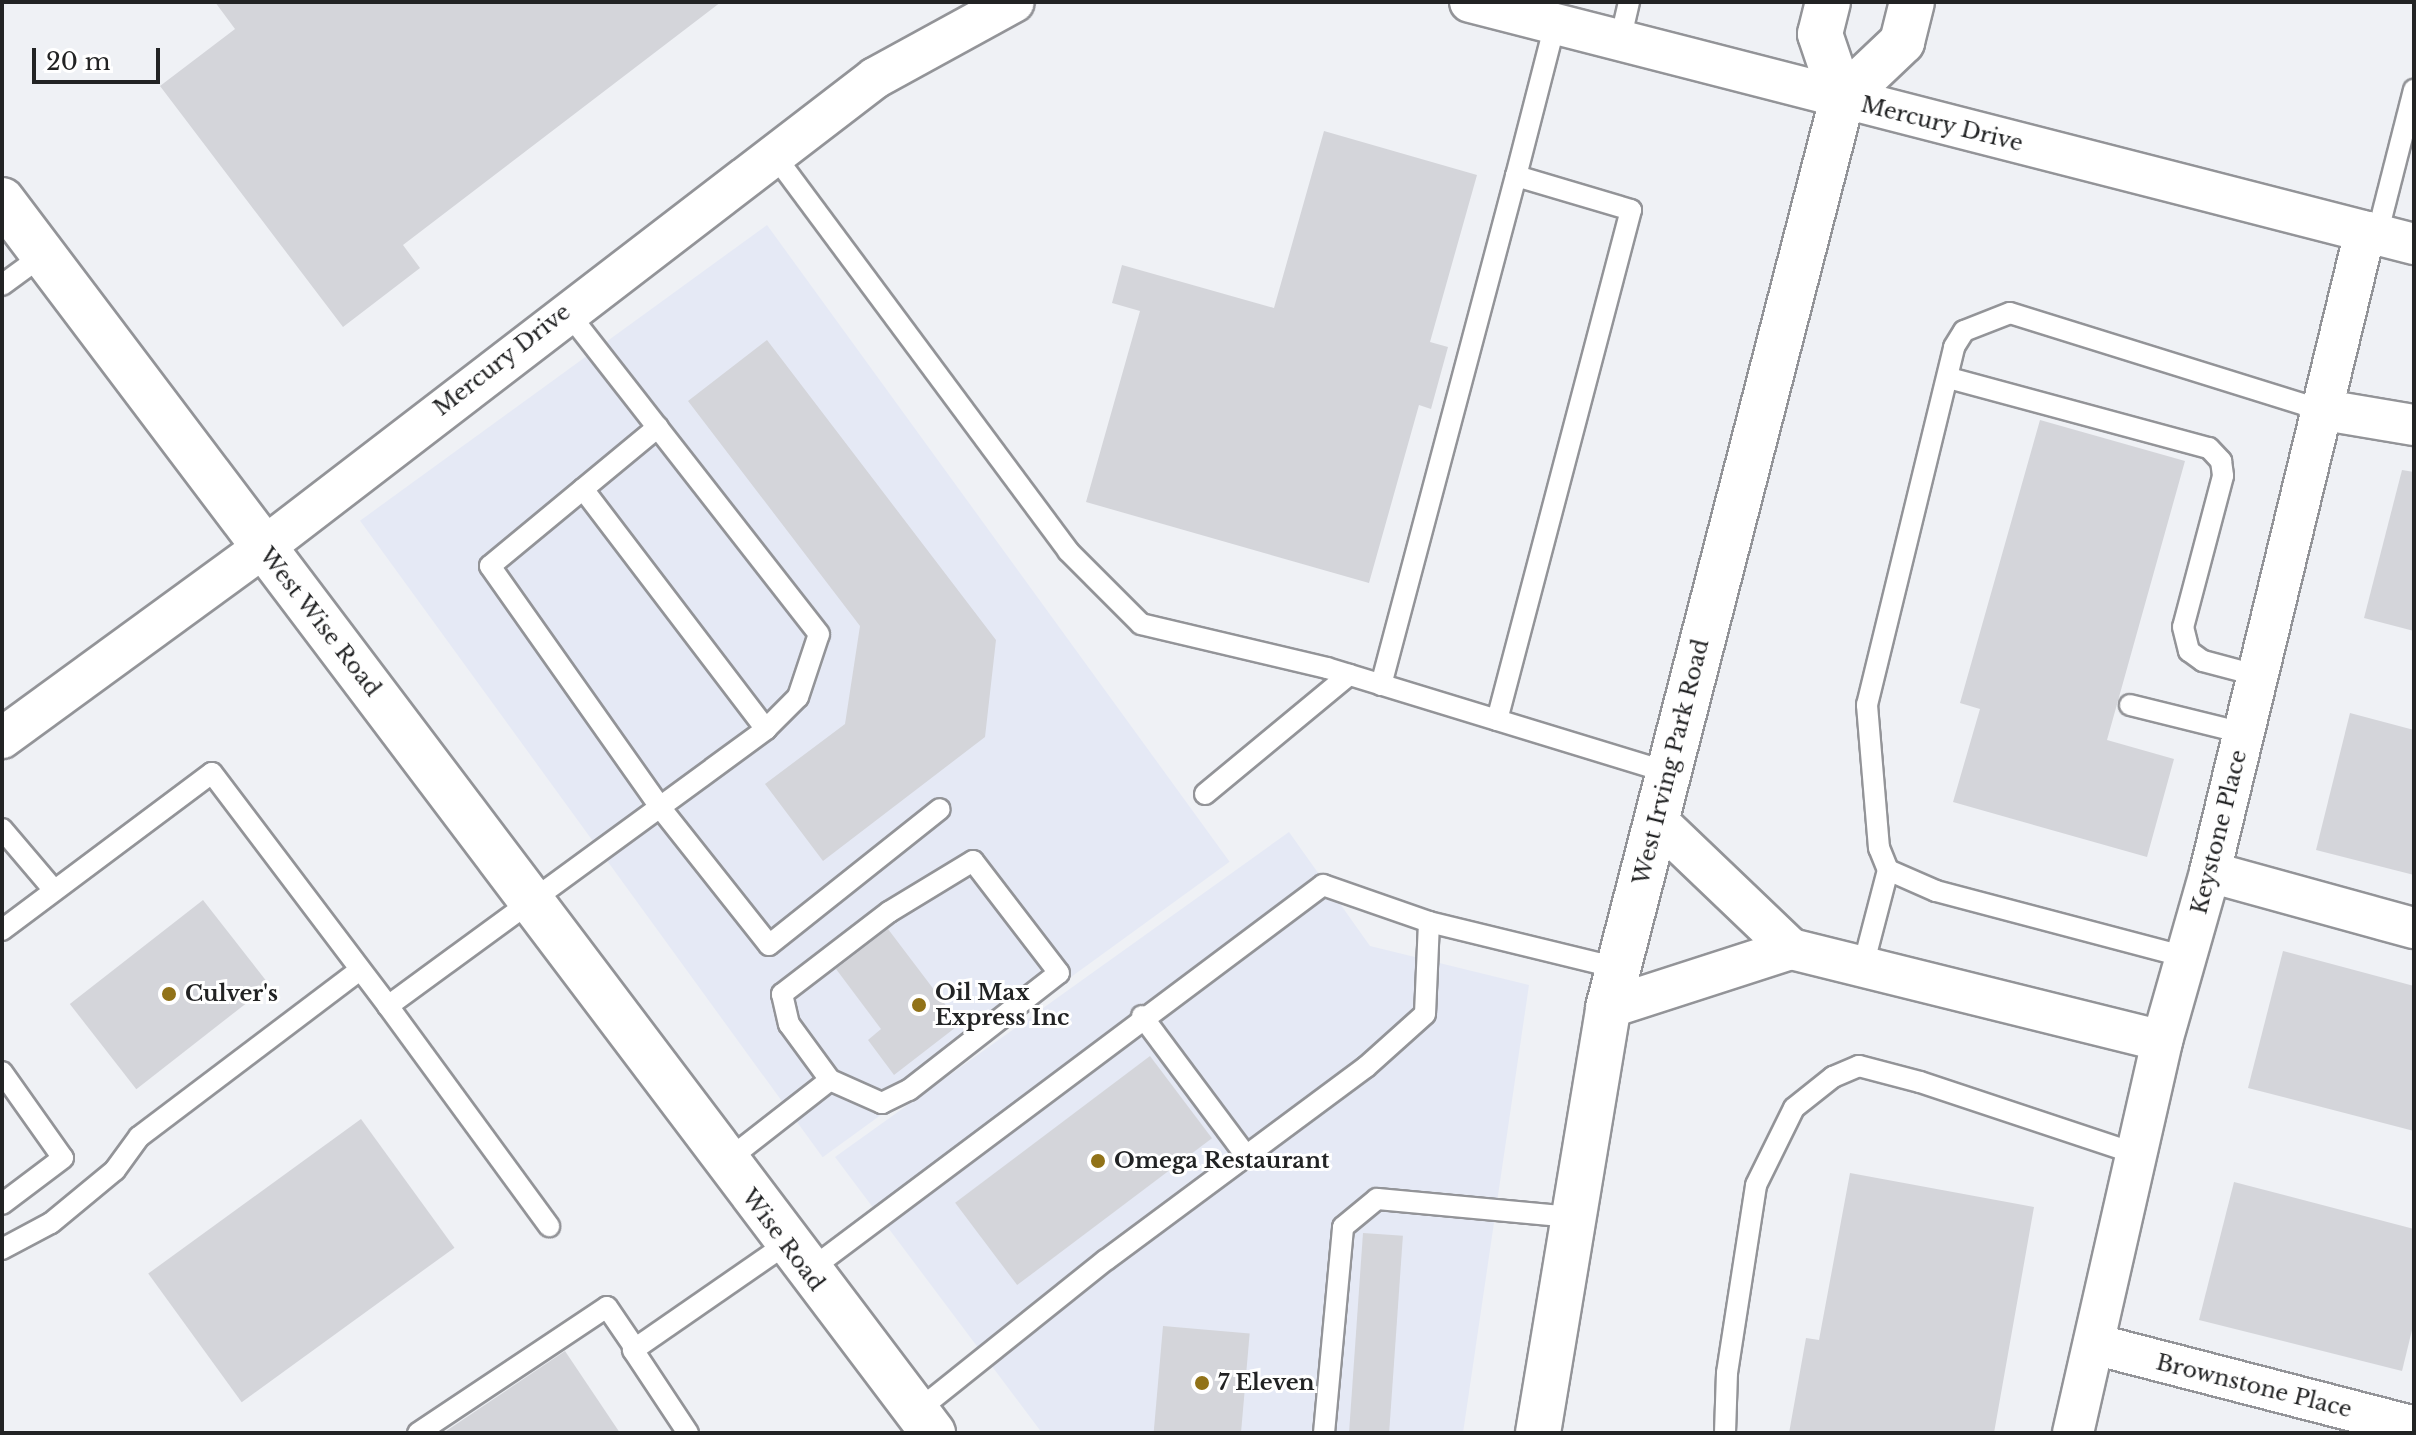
<!DOCTYPE html>
<style>
body{margin:0}
#map{position:relative;width:2416px;height:1435px;overflow:hidden;background:#eff1f5;font-family:"Libre Baskerville",serif}
div>[style]{position:absolute}
.built>*{inset:0;background:#e5e9f5;transform-origin:0 0}
.building>*{inset:0;background:#d4d5da;transform-origin:0 0}
.roads{filter:drop-shadow(2px 0 #939498) drop-shadow(-2px 0 #939498) drop-shadow(0 2px #939498) drop-shadow(0 -2px #939498)}
.service>*{height:20px;margin:-10px;padding:0 10px;transform-origin:10px;border-radius:10px;background:#fff}
.minor>*{height:40px;margin:-20px;padding:0 20px;transform-origin:20px;border-radius:20px;background:#fff}
.tertiary>*{height:44px;margin:-22px;padding:0 22px;transform-origin:22px;border-radius:22px;background:#fff}
.secondary>*{height:44px;margin:-22px;padding:0 22px;transform-origin:22px;border-radius:22px;background:#fff}
.dots>*{width:22px;height:22px;translate:-50% -50%;box-sizing:border-box;border:4px solid #fff;border-radius:50%}
span{translate:-50% -50%;white-space:nowrap;text-align:center;line-height:1.15;-webkit-text-stroke:6px #fff;paint-order:stroke}
.street-label{font-size:22px;color:#222324}
.poi-label{font-size:22px;color:#222324;font-weight:700}
.left{translate:0 -50%;text-align:left}
.frame{position:absolute;inset:0;border:4px solid #222324;pointer-events:none}
.scale{position:absolute;left:32px;top:48px;width:128px;height:36px;box-sizing:border-box;border:4px solid #222324;border-top:0;padding-left:10px;font-size:24px;line-height:28px;white-space:nowrap;color:#222324;-webkit-text-stroke:6px #fff;paint-order:stroke}
</style>
<div id="map">
<div class="built">
<i style="left:767px;top:225px;width:787px;height:503px;rotate:54deg"></i>
<i style="clip-path:polygon(1289px 832px,1370px 946px,1529px 985px,1463px 1433px,1042px 1433px,835px 1157px)"></i>
</div>
<div class="building">
<i style="clip-path:polygon(215px 2px,721px 2px,403px 245px,420px 268px,343px 327px,160px 86px,235px 29px)"></i>
<i style="clip-path:polygon(1324px 131px,1477px 175px,1430px 342px,1448px 347px,1431px 409px,1419px 405px,1369px 583px,1086px 502px,1140px 311px,1112px 303px,1122px 265px,1274px 308px)"></i>
<i style="clip-path:polygon(767px 340px,996px 640px,985px 737px,823px 861px,765px 784px,845px 724px,860px 626px,688px 401px)"></i>
<i style="clip-path:polygon(2040px 420px,2185px 461px,2107px 740px,2174px 759px,2147px 857px,1953px 802px,1980px 709px,1960px 703px)"></i>
<i style="clip-path:polygon(2402px 470px,2414px 472px,2414px 631px,2364px 618px)"></i>
<i style="clip-path:polygon(2350px 713px,2414px 730px,2414px 875px,2316px 850px)"></i>
<i style="left:203px;top:900px;width:108px;height:169px;rotate:52deg"></i>
<i style="clip-path:polygon(888px 929px,960px 1024px,894px 1075px,868px 1040px,881px 1029px,836px 969px)"></i>
<i style="clip-path:polygon(2283px 951px,2414px 986px,2414px 1131px,2248px 1088px)"></i>
<i style="left:1150px;top:1056px;width:103px;height:244px;rotate:53deg"></i>
<i style="left:361px;top:1119px;width:159px;height:263px;rotate:54deg"></i>
<i style="clip-path:polygon(1850px 1173px,2034px 1207px,1994px 1433px,1789px 1433px,1806px 1338px,1819px 1340px)"></i>
<i style="clip-path:polygon(2234px 1182px,2414px 1229px,2414px 1322px,2402px 1371px,2199px 1320px)"></i>
<i style="left:1363px;top:1233px;width:40px;height:201px;rotate:4deg"></i>
<i style="left:1163px;top:1326px;width:87px;height:107px;rotate:5deg"></i>
<i style="clip-path:polygon(565px 1351px,620px 1433px,443px 1433px)"></i>
</div>
<div class="roads">
<div class="service">
<i style="left:1620px;top:41px;width:40px;rotate:-77deg"></i>
<i style="left:775px;top:156px;width:492px;rotate:53.4deg"></i>
<i style="left:1068px;top:551px;width:103px;rotate:45deg"></i>
<i style="left:1141px;top:624px;width:191px;rotate:13.3deg"></i>
<i style="left:1327px;top:668px;width:357px;rotate:17deg"></i>
<i style="left:2377px;top:235px;width:150px;rotate:-75.7deg"></i>
<i style="left:2px;top:285px;width:51px;rotate:-36.2deg"></i>
<i style="left:1949px;top:378px;width:269px;rotate:15.1deg"></i>
<i style="left:2209px;top:448px;width:18px;rotate:47deg"></i>
<i style="left:2221px;top:461px;width:15px;rotate:82deg"></i>
<i style="left:2223px;top:476px;width:156px;rotate:104.8deg"></i>
<i style="left:2183px;top:627px;width:25px;rotate:76deg"></i>
<i style="left:2189px;top:651px;width:17px;rotate:36deg"></i>
<i style="left:2203px;top:661px;width:55px;rotate:14.8deg"></i>
<i style="left:658px;top:427px;width:218px;rotate:140.4deg"></i>
<i style="left:490px;top:566px;width:294px;rotate:54.8deg"></i>
<i style="left:659px;top:806px;width:177px;rotate:51.6deg"></i>
<i style="left:769px;top:945px;width:218px;rotate:-38.5deg"></i>
<i style="left:583px;top:489px;width:302px;rotate:52.7deg"></i>
<i style="left:1381px;top:685px;width:527px;rotate:-75.15deg"></i>
<i style="left:2130px;top:705px;width:116px;rotate:13.9deg"></i>
<i style="left:1497px;top:720px;width:527px;rotate:-75.28deg"></i>
<i style="left:1631px;top:210px;width:120px;rotate:-163.5deg"></i>
<i style="left:1516px;top:176px;width:157px;rotate:-75.6deg"></i>
<i style="left:1205px;top:794px;width:187px;rotate:-39.6deg"></i>
<i style="left:2px;top:829px;width:80px;rotate:49.6deg"></i>
<i style="left:2px;top:930px;width:262px;rotate:-36.8deg"></i>
<i style="left:212px;top:773px;width:292px;rotate:52.9deg"></i>
<i style="left:388px;top:1006px;width:469px;rotate:-36.2deg"></i>
<i style="left:766px;top:729px;width:45px;rotate:-45deg"></i>
<i style="left:798px;top:697px;width:66px;rotate:-71.6deg"></i>
<i style="left:819px;top:634px;width:411px;rotate:-128deg"></i>
<i style="left:2186px;top:957px;width:259px;rotate:-165.2deg"></i>
<i style="left:1936px;top:891px;width:52px;rotate:-156.4deg"></i>
<i style="left:1888px;top:870px;width:24px;rotate:-112deg"></i>
<i style="left:1879px;top:848px;width:144px;rotate:-94.8deg"></i>
<i style="left:1867px;top:705px;width:368px;rotate:-76.3deg"></i>
<i style="left:1954px;top:347px;width:19px;rotate:-58deg"></i>
<i style="left:1964px;top:331px;width:49px;rotate:-21.4deg"></i>
<i style="left:2010px;top:313px;width:324px;rotate:17.3deg"></i>
<i style="left:1863px;top:966px;width:99px;rotate:-75.4deg"></i>
<i style="left:388px;top:1006px;width:273px;rotate:53.8deg"></i>
<i style="left:1142px;top:1016px;width:172px;rotate:53.3deg"></i>
<i style="left:2px;top:1072px;width:105px;rotate:54.7deg"></i>
<i style="left:63px;top:1158px;width:76px;rotate:143deg"></i>
<i style="left:725px;top:1162px;width:133px;rotate:-38deg"></i>
<i style="left:830px;top:1080px;width:57px;rotate:23.9deg"></i>
<i style="left:882px;top:1103px;width:30px;rotate:-26deg"></i>
<i style="left:909px;top:1090px;width:190px;rotate:-38deg"></i>
<i style="left:1059px;top:973px;width:141px;rotate:-127.5deg"></i>
<i style="left:973px;top:861px;width:98px;rotate:148.7deg"></i>
<i style="left:889px;top:912px;width:135px;rotate:142.5deg"></i>
<i style="left:782px;top:994px;width:31px;rotate:77deg"></i>
<i style="left:789px;top:1024px;width:69px;rotate:53.8deg"></i>
<i style="left:2px;top:1249px;width:55px;rotate:-28deg"></i>
<i style="left:51px;top:1223px;width:83px;rotate:-39.6deg"></i>
<i style="left:115px;top:1170px;width:41px;rotate:-54deg"></i>
<i style="left:139px;top:1137px;width:277px;rotate:-37.1deg"></i>
<i style="left:807px;top:1272px;width:645px;rotate:-36.87deg"></i>
<i style="left:1323px;top:885px;width:112px;rotate:19.2deg"></i>
<i style="left:1429px;top:922px;width:195px;rotate:13.7deg"></i>
<i style="left:916px;top:1412px;width:243px;rotate:-38.7deg"></i>
<i style="left:1106px;top:1260px;width:324px;rotate:-36.6deg"></i>
<i style="left:1366px;top:1067px;width:79px;rotate:-41.9deg"></i>
<i style="left:1425px;top:1014px;width:92px;rotate:-87.5deg"></i>
<i style="left:418px;top:1433px;width:227px;rotate:-33.7deg"></i>
<i style="left:607px;top:1307px;width:50px;rotate:55.7deg"></i>
<i style="left:688px;top:1433px;width:100px;rotate:-123.5deg"></i>
<i style="left:633px;top:1350px;width:186px;rotate:-34.7deg"></i>
<i style="left:1324px;top:1433px;width:207px;rotate:-84.7deg"></i>
<i style="left:1343px;top:1227px;width:44px;rotate:-39.5deg"></i>
<i style="left:1377px;top:1199px;width:196px;rotate:5.3deg"></i>
<i style="left:1725px;top:1433px;width:60px;rotate:-88.1deg"></i>
<i style="left:1727px;top:1373px;width:190px;rotate:-81.2deg"></i>
<i style="left:1756px;top:1185px;width:86px;rotate:-63.7deg"></i>
<i style="left:1794px;top:1108px;width:50px;rotate:-38.5deg"></i>
<i style="left:1833px;top:1077px;width:28px;rotate:-23deg"></i>
<i style="left:1859px;top:1066px;width:63px;rotate:14.7deg"></i>
<i style="left:1920px;top:1082px;width:229px;rotate:18.4deg"></i>
</div>
<div class="minor">
<i style="left:1470px;top:2px;width:975px;rotate:14.38deg"></i>
<i style="left:2319px;top:409px;width:96px;rotate:9.6deg"></i>
<i style="left:2px;top:738px;width:323px;rotate:-36.1deg"></i>
<i style="left:263px;top:548px;width:772px;rotate:-37.52deg"></i>
<i style="left:875px;top:78px;width:158px;rotate:-28.7deg"></i>
<i style="left:1656px;top:820px;width:187px;rotate:43.7deg"></i>
<i style="left:2210px;top:872px;width:212px;rotate:15.4deg"></i>
<i style="left:1608px;top:1008px;width:192px;rotate:-17.9deg"></i>
<i style="left:1791px;top:949px;width:382px;rotate:13.9deg"></i>
<i style="left:2094px;top:1344px;width:331px;rotate:14.5deg"></i>
<i style="left:2073px;top:1433px;width:402px;rotate:-77.2deg"></i>
<i style="left:2162px;top:1041px;width:176px;rotate:-74.1deg"></i>
<i style="left:2210px;top:872px;width:659px;rotate:-76.39deg"></i>
</div>
<div class="tertiary">
<i style="left:2px;top:200px;width:1545px;rotate:52.94deg"></i>
</div>
<div class="secondary">
<i style="left:1828px;top:2px;width:33px;rotate:104deg"></i>
<i style="left:1820px;top:34px;width:69px;rotate:71.3deg"></i>
<i style="left:1538px;top:1433px;width:431px;rotate:-80.6deg"></i>
<i style="left:1608px;top:1008px;width:939px;rotate:-75.56deg"></i>
<i style="left:1842px;top:99px;width:83px;rotate:-43.5deg"></i>
<i style="left:1902px;top:42px;width:41px;rotate:-76deg"></i>
</div>
</div>
<div class="dots">
<i style="left:169px;top:994px;background:#917218"></i>
<i style="left:919px;top:1005px;background:#917218"></i>
<i style="left:1098px;top:1161px;background:#917218"></i>
<i style="left:1202px;top:1383px;background:#917218"></i>
</div>
<div class="street-label">
<span style="left:1942px;top:124px;rotate:14deg">Mercury Drive</span>
<span style="left:502px;top:360px;rotate:-38deg">Mercury Drive</span>
<span style="left:320px;top:622px;rotate:52deg">West Wise Road</span>
<span style="left:1671px;top:762px;rotate:-76deg">West Irving Park Road</span>
<span style="left:2219px;top:832px;rotate:-76deg">Keystone Place</span>
<span style="left:783px;top:1240px;rotate:53deg">Wise Road</span>
<span style="left:2254px;top:1386px;rotate:14deg">Brownstone Place</span>
</div>
<div class="poi-label">
<span class="left" style="left:935px;top:1005px">Oil Max<br>Express Inc</span>
<span class="left" style="left:185px;top:994px">Culver's</span>
<span class="left" style="left:1114px;top:1161px">Omega Restaurant</span>
<span class="left" style="left:1218px;top:1383px">7 Eleven</span>
</div>
<div class="frame"></div>
<div class="scale">20 m</div>
</div>
